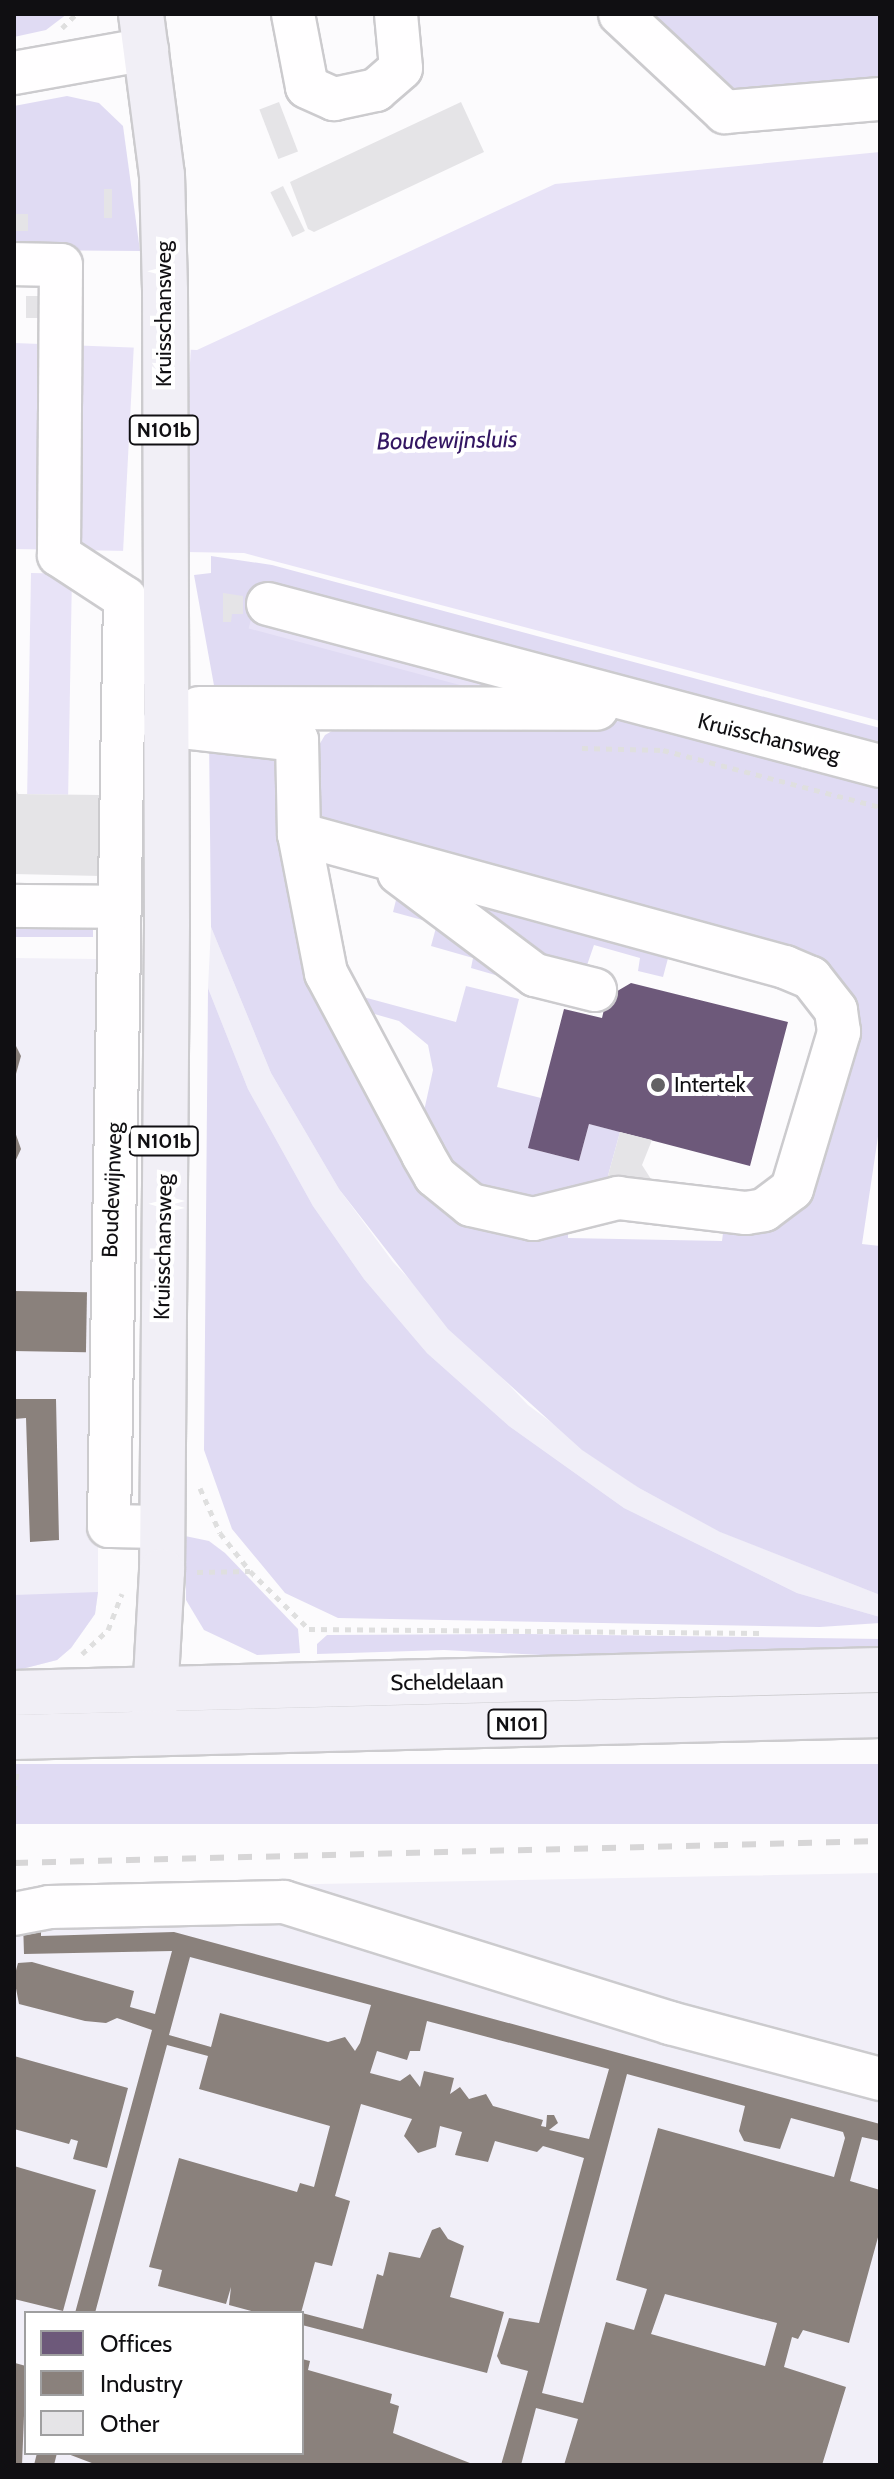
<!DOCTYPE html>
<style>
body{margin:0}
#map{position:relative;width:894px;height:2479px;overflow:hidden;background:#fcfbfd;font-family:Cabin,sans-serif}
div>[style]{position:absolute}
.built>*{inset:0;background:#f1eff8}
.green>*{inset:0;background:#e0dbf3;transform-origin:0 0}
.water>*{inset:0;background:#e8e3f7;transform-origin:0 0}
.pier>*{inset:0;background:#fcfbfd;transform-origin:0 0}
.offices>*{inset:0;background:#6d597a}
.industry>*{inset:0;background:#8a817c;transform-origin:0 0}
.building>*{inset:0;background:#e5e4e7;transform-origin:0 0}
.path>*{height:5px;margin-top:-2.5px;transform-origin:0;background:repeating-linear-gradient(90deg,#dfdfdf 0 6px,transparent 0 12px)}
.roads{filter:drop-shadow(2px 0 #cccbce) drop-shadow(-2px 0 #cccbce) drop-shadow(0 2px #cccbce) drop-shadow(0 -2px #cccbce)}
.minor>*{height:42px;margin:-21px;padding:0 21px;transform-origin:21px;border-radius:21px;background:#fffeff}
.major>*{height:44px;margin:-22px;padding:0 22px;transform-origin:22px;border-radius:22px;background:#f1eff6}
.rail>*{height:6px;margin-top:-3px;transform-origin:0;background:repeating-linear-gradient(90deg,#d7d6d7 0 14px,transparent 0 28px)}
.dots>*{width:22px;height:22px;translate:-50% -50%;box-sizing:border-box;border:4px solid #fff;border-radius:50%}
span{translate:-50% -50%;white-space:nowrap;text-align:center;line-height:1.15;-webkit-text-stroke:8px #fff;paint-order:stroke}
.shield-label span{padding:2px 6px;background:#fff;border:2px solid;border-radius:6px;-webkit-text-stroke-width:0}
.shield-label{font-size:20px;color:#100f12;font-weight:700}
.street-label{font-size:22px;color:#100f12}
.poi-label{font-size:22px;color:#100f12}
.left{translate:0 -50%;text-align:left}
.water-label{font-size:24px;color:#331662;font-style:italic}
.frame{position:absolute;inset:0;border:16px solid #100f12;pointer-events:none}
.legend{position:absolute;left:24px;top:2311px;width:280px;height:144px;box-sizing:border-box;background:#fff;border:2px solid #9f9fa0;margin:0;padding:10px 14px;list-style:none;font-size:24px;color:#100f12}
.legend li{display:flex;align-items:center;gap:16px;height:40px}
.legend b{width:40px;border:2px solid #9f9fa0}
</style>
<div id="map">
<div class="built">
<i style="clip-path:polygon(211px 927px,271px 1073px,339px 1189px,393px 1262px,528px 1405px,639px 1488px,721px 1532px,880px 1595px,880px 1617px,797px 1593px,624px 1508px,509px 1426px,427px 1353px,364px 1279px,313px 1206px,248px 1089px,208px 988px)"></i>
<i style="clip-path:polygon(14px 958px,97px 959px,98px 1592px,95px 1614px,71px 1648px,57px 1660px,14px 1671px)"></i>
<i style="clip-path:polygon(evenodd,880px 1873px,880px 2465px,14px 2465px,14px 1890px,880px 1873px,26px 2313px,302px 2313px,302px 2453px,26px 2453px,26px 2313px)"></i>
</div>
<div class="green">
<i style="clip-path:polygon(14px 14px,67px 14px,46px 30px,14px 37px)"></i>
<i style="clip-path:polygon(637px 14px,880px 14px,880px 87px,731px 101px)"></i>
<i style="clip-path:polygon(67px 96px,99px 103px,123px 126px,140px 251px,14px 250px,14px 106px)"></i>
<i style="clip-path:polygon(211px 556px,272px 565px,880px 728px,880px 753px,258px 591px,250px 628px,478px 689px,482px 673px,542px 690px,215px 691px,194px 575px,211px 573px)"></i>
<i style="clip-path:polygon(652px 721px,880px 781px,880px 1123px,862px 1244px,880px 1246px,880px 1595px,720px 1532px,639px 1488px,582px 1450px,448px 1329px,339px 1189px,271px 1073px,211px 927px,209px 735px,273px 749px,296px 890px,428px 1183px,568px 1221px,568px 1238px,722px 1241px,724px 1225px,777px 1218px,849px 1043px,795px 948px,317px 821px,311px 786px,319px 745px,325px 735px,348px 722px)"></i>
<i style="clip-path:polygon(399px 888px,523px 983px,471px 968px,473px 958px,431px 946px,437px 924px,393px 912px)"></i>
<i style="clip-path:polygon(452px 890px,671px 947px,663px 977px,638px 971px,640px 958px,594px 945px,585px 971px,548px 963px)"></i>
<i style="left:14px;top:925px;width:79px;height:12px"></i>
<i style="clip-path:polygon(466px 986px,519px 999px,497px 1087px,541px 1098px,532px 1149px,579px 1161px,589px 1124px,620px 1132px,606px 1183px,594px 1191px,508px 1201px,451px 1170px,422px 1120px,433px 1070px,428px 1045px,399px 1021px,350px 1007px,341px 991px,456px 1022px)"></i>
<i style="clip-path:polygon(208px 988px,248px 1089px,313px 1206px,364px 1279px,427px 1353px,509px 1426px,624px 1508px,797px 1593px,880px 1617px,880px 1623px,820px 1627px,338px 1618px,285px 1593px,232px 1529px,204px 1450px)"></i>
<i style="clip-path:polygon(185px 1536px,209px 1541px,225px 1553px,298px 1629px,300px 1653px,257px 1655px,204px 1630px,186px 1600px)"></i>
<i style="clip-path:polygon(98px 1592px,95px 1614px,71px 1648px,57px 1660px,14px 1671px,14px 1595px)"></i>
<i style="clip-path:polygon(527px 1634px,880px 1639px,880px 1649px,577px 1657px,444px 1650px,317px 1654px,317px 1644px,327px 1635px)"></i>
<i style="left:880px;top:1764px;width:60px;height:866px;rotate:90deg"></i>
</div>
<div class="water">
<i style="clip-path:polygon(880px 152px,880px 721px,244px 553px,14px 549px,14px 343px,197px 350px,555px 184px)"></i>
<i style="left:31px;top:573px;width:41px;height:221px;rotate:1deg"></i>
<i style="left:253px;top:612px;width:237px;height:17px;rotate:15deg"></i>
</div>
<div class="pier">
<i style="left:134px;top:343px;width:57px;height:211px;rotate:3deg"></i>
</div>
<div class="offices">
<i style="clip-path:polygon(631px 983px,788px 1022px,750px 1166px,589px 1124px,579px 1161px,528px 1148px,564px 1009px,602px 1018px,607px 997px)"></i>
</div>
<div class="industry">
<i style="clip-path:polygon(14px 1042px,21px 1056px,14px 1081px)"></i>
<i style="clip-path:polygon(14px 1129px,21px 1149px,14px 1164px)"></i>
<i style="left:14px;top:1291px;width:73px;height:60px;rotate:1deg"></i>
<i style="clip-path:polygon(14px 1399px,56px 1399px,59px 1540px,30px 1542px,26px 1418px,14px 1419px)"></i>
<i style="clip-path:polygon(evenodd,41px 1889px,41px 1936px,174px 1932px,880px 2124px,880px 2141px,862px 2137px,850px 2181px,880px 2190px,880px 2230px,849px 2343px,803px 2330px,798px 2339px,792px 2337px,784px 2367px,846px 2387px,822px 2465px,564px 2465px,578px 2419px,536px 2408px,521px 2465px,501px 2465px,528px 2371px,501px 2364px,497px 2356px,509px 2318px,539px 2323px,584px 2158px,543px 2146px,537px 2152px,495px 2141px,488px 2162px,455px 2155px,462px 2132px,440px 2126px,436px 2147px,418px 2153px,404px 2136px,412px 2119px,361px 2104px,335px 2196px,350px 2201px,332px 2266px,315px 2262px,301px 2313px,259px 2313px,229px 2305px,231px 2287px,226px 2304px,158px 2286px,162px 2270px,149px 2267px,179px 2158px,297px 2192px,300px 2183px,314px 2187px,330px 2126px,199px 2089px,208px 2056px,167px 2045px,95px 2313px,75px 2313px,152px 2030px,117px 2018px,106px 2023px,85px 2021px,19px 2004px,14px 1978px,18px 1963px,32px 1962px,134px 1991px,130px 2007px,155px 2014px,172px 1951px,24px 1954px,22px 1890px,41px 1889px,190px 1957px,371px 2005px,360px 2043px,355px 2051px,345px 2037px,328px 2042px,220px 2013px,211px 2047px,169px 2035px,190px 1957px,41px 1889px,427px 2021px,609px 2069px,589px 2139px,549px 2130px,558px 2123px,554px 2115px,547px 2115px,546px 2127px,541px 2126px,543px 2120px,493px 2106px,486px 2094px,469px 2099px,460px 2087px,450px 2094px,454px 2078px,424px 2071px,420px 2087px,410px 2074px,400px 2081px,370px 2073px,377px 2051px,407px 2060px,410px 2051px,420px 2051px,427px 2021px,41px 1889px,627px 2074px,745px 2106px,739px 2131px,744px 2141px,780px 2149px,791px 2118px,843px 2132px,845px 2138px,834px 2177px,658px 2128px,616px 2280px,647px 2289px,634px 2330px,606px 2322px,583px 2403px,542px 2393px,627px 2074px,41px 1889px,665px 2294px,777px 2323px,765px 2366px,651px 2334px,665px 2294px)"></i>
<i style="clip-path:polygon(14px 2056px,128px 2088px,107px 2168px,73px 2159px,78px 2141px,71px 2139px,69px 2144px,14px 2129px)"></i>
<i style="clip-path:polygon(14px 2166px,96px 2190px,63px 2311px,14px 2299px)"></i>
<i style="clip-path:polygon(440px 2227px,448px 2239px,464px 2246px,450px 2297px,504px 2312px,487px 2373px,302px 2325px,302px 2313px,363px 2329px,377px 2274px,383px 2276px,389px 2252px,420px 2258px,432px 2230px)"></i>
<i style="clip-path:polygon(302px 2359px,310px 2361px,308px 2370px,392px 2394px,390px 2403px,399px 2406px,393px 2433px,475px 2465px,97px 2465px,68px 2454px,302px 2453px)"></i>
<i style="clip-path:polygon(15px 2363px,26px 2366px,22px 2465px,14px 2465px)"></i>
<i style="clip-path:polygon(37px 2453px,57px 2453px,54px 2465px,34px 2465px)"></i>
</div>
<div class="building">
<i style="left:279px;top:102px;width:53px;height:21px;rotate:69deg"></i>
<i style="clip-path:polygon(461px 102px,484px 152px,314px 232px,308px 229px,290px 182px)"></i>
<i style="left:283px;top:186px;width:50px;height:14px;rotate:64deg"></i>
<i style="left:104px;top:189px;width:8px;height:29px"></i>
<i style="left:16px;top:214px;width:12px;height:17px"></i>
<i style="left:26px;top:296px;width:14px;height:22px"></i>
<i style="clip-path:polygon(223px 593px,243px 596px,243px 614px,232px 614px,231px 622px,223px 622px)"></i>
<i style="clip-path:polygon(14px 785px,18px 794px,101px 795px,100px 876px,14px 874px)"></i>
<i style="clip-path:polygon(620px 1132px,652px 1140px,642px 1165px,656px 1187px,606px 1183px)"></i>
</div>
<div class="path">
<i style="left:62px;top:28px;width:20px;rotate:-45deg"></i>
<i style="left:582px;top:748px;width:81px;rotate:1.4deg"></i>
<i style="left:663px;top:750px;width:224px;rotate:14.7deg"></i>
<i style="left:200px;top:1488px;width:49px;rotate:66deg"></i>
<i style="left:220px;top:1533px;width:48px;rotate:51.7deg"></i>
<i style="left:197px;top:1572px;width:53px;rotate:-1.1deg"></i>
<i style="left:250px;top:1571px;width:83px;rotate:44.5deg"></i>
<i style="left:309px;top:1629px;width:454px;rotate:0.5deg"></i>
<i style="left:82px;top:1654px;width:35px;rotate:-43deg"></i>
<i style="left:108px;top:1630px;width:39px;rotate:-69deg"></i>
<i style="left:14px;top:1791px;width:20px;rotate:-81deg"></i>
</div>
<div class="roads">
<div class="minor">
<i style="left:293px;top:14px;width:74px;rotate:79.1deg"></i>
<i style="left:307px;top:87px;width:30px;rotate:24deg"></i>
<i style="left:334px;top:99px;width:43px;rotate:-12.1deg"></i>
<i style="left:376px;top:90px;width:33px;rotate:-41deg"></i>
<i style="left:401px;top:68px;width:54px;rotate:-95.3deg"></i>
<i style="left:620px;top:14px;width:144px;rotate:43deg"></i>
<i style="left:725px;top:112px;width:156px;rotate:-4.8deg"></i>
<i style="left:14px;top:73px;width:135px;rotate:-10.2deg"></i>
<i style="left:14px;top:264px;width:47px;rotate:1.2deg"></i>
<i style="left:61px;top:265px;width:290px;rotate:90.4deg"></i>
<i style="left:59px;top:555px;width:79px;rotate:33.1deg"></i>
<i style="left:125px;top:598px;width:928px;rotate:90.99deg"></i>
<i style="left:109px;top:1526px;width:52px;rotate:1.1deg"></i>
<i style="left:268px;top:604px;width:633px;rotate:14.83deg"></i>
<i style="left:199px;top:708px;width:398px;rotate:0.1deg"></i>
<i style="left:163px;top:725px;width:135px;rotate:6.4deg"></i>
<i style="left:297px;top:740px;width:94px;rotate:88.8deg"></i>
<i style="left:299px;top:834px;width:142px;rotate:79deg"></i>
<i style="left:326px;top:973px;width:206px;rotate:61.9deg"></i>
<i style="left:423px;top:1155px;width:24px;rotate:60deg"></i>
<i style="left:435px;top:1176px;width:46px;rotate:38.9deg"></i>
<i style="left:471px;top:1205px;width:64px;rotate:12.7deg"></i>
<i style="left:533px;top:1219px;width:88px;rotate:-13.9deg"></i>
<i style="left:618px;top:1198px;width:129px;rotate:6.7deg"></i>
<i style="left:746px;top:1213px;width:18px;rotate:-9deg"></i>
<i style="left:764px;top:1210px;width:35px;rotate:-37deg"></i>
<i style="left:792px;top:1189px;width:164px;rotate:-73.3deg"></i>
<i style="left:839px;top:1032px;width:22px;rotate:-98deg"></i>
<i style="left:836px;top:1010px;width:41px;rotate:-128deg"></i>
<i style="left:811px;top:978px;width:28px;rotate:-157deg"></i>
<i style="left:785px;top:967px;width:504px;rotate:-164.7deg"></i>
<i style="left:399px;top:873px;width:170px;rotate:36.9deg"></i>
<i style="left:535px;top:975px;width:62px;rotate:14deg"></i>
<i style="left:14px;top:906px;width:106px;rotate:0.5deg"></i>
<i style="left:14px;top:1914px;width:36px;rotate:-11deg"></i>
<i style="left:49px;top:1907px;width:235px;rotate:-1.2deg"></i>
<i style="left:284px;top:1902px;width:405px;rotate:17.4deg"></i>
<i style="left:670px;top:2023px;width:217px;rotate:14.9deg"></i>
</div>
<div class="major">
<i style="left:141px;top:14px;width:162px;rotate:82.6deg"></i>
<i style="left:162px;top:175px;width:116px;rotate:88.5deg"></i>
<i style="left:165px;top:291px;width:633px;rotate:89.82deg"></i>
<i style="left:167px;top:924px;width:647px;rotate:90.44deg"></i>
<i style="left:162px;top:1571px;width:162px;rotate:93.2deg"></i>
<i style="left:14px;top:1693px;width:866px;rotate:-1.52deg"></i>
<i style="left:14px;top:1737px;width:866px;rotate:-1.46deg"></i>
</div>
</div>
<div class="rail">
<i style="left:14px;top:1863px;width:866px;rotate:-1.46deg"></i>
</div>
<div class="dots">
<i style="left:658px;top:1085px;background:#636264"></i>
</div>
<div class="shield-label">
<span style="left:164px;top:430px">N101b</span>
<span style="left:164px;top:1141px">N101b</span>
<span style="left:517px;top:1724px">N101</span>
</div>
<div class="street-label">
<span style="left:164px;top:314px;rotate:-90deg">Kruisschansweg</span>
<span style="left:769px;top:738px;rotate:14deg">Kruisschansweg</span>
<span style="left:112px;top:1190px;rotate:-88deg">Boudewijnweg</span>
<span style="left:163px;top:1247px;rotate:-89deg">Kruisschansweg</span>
<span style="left:447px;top:1682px;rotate:-1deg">Scheldelaan</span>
</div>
<div class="poi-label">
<span class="left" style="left:674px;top:1085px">Intertek</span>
</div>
<div class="water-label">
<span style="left:447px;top:440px;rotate:-1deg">Boudewijnsluis</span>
</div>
<div class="frame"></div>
<ul class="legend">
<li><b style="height:22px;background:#6d597a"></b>Offices</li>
<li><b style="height:22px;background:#8a817c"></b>Industry</li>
<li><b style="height:22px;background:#e5e4e7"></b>Other</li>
</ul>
</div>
